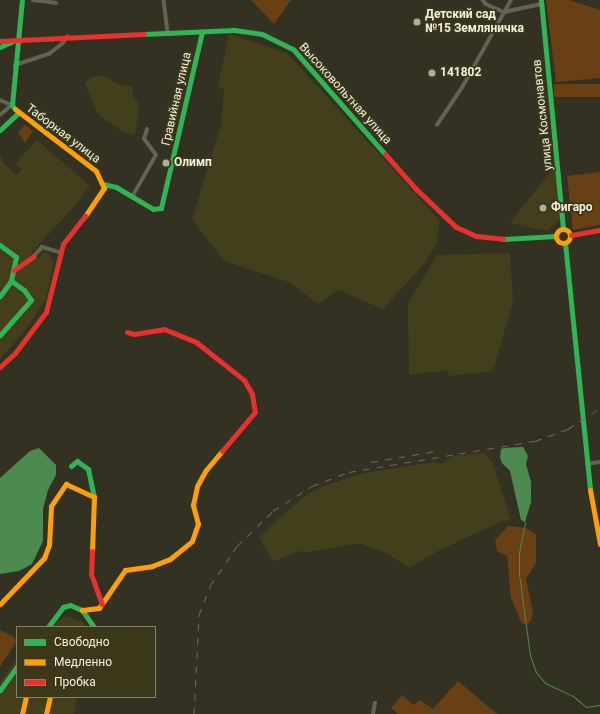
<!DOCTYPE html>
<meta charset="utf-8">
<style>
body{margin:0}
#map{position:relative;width:600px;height:714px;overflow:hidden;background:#333222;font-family:Roboto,sans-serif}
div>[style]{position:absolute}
.built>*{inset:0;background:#433f1c}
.green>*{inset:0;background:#693f14;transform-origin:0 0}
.water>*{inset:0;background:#4d8a50}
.stream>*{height:1px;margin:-0.5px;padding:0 0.5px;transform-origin:0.5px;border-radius:0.5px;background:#4d8a50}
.street>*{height:3.5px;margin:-1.75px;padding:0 1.75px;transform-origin:1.75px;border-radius:1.75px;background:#636255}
.fast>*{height:5px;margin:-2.5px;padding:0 2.5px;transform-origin:2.5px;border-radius:2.5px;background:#30b455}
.slow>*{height:5px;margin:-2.5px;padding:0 2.5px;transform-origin:2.5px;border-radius:2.5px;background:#ff9f0a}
.slow>.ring{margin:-2.5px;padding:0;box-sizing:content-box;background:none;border:5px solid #ff9f0a;border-radius:50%}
.jam>*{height:5px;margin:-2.5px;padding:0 2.5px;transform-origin:2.5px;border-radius:2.5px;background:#e5322d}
.rail>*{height:1px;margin-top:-0.5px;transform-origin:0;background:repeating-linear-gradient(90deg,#69685d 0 7px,transparent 0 14px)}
.dots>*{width:11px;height:11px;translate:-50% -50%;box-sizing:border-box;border:2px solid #3b381a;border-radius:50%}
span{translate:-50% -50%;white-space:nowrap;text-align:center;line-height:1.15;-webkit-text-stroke:3.5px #3b381a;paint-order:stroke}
.poi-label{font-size:12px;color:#f2f1df;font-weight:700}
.left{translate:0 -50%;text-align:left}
.street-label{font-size:12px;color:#f2f1df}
.legend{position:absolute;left:16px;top:626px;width:140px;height:72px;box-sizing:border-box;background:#3b381a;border:1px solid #848269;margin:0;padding:5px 7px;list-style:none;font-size:12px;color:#f2f1df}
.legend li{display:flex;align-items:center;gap:8px;height:20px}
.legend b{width:20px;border:1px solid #848269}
</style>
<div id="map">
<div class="built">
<i style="clip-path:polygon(229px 34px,287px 53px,440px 221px,436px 244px,424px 264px,383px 309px,338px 290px,318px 304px,289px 282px,224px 261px,192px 219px,221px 125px,224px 88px,218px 87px)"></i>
<i style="clip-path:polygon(105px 76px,118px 84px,133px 87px,132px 96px,140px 105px,135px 135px,123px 132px,97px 113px,85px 83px,91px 77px)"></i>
<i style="clip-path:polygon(37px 140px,90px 186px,71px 210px,31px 253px,37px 259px,44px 252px,48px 253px,54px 262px,46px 299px,24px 332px,0 359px,0 153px,3px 162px,16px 175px,22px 170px,15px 164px)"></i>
<i style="clip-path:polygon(556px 164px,560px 220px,547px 231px,510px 223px)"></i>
<i style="clip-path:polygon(510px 253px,513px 301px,493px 371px,448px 376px,448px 370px,409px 375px,408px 303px,437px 255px)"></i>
<i style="clip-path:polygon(484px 453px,493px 463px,511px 521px,506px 520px,491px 526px,436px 552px,409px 568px,388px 554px,360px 543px,307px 552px,301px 551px,273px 561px,259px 538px,283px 514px,308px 494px,326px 485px,364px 473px,434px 462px,439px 464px,447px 462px,452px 456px)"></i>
<i style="clip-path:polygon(66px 616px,83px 622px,86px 627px,50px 627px)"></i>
<i style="clip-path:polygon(17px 659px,17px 697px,77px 697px,74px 714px,0 714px,0 682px)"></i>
</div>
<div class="green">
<i style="clip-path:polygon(251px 0,291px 0,274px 24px)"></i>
<i style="clip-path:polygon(546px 0,569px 0,600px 10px,600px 78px,556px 82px)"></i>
<i style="left:600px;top:84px;width:13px;height:46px;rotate:90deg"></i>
<i style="clip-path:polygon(25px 125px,33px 131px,25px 143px,18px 132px)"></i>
<i style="clip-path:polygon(600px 172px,600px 225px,573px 230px,567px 176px)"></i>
<i style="clip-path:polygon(508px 526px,525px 528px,536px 534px,536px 563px,526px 579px,533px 613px,530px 623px,522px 624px,511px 598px,507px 556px,497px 551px,495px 540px)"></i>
<i style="clip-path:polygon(0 630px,14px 637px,16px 642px,0 667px)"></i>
<i style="clip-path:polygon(458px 681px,497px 714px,398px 714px,391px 708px,402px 695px,414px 705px,420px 700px,433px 709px)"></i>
</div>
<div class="water">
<i style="clip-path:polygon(523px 447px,528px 456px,526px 464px,531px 482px,531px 502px,525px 522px,521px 520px,510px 471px,502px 463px,500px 457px,501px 449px,504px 448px)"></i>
<i style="clip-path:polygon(39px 448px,56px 465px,56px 475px,48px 490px,43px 509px,43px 541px,32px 564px,19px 571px,0 574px,0 478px,30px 451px)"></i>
</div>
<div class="stream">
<i style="left:525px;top:522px;width:32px;rotate:101deg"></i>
<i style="left:519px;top:553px;width:21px;rotate:90deg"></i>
<i style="left:519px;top:574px;width:82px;rotate:82.3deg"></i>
<i style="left:530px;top:655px;width:18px;rotate:71deg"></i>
<i style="left:536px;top:672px;width:14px;rotate:51deg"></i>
<i style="left:545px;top:683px;width:31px;rotate:25deg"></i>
<i style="left:573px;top:696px;width:17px;rotate:40deg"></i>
<i style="left:586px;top:707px;width:14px;rotate:-8deg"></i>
</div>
<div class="street">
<i style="left:33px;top:0;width:23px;rotate:7deg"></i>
<i style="left:164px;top:0;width:33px;rotate:83deg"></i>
<i style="left:483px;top:0;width:5px;rotate:53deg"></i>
<i style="left:486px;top:4px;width:20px;rotate:24deg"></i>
<i style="left:504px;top:12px;width:39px;rotate:-12deg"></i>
<i style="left:15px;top:65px;width:36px;rotate:-18deg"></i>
<i style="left:49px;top:54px;width:16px;rotate:-38deg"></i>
<i style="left:62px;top:44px;width:9px;rotate:-54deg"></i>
<i style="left:0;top:100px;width:13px;rotate:23deg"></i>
<i style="left:0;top:115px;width:16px;rotate:-40deg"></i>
<i style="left:437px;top:125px;width:47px;rotate:-56.3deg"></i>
<i style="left:463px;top:86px;width:98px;rotate:-60.8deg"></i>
<i style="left:132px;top:197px;width:48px;rotate:-60.3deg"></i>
<i style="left:156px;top:155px;width:20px;rotate:-127deg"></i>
<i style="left:144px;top:139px;width:10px;rotate:-73deg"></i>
<i style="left:34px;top:256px;width:12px;rotate:-48deg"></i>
<i style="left:42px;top:247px;width:19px;rotate:16deg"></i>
<i style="left:587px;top:464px;width:13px;rotate:-9deg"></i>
<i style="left:373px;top:714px;width:11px;rotate:-80deg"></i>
</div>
<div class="fast">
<i style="left:541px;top:0;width:229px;rotate:84.5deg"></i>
<i style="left:144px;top:34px;width:90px;rotate:-2.5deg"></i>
<i style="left:234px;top:30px;width:28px;rotate:8deg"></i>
<i style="left:262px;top:34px;width:34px;rotate:26deg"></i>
<i style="left:293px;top:49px;width:140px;rotate:48.8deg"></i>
<i style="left:0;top:47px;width:17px;rotate:-24deg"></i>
<i style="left:15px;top:109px;width:5px;rotate:-127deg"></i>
<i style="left:12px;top:105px;width:105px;rotate:-84.6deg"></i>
<i style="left:0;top:130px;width:25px;rotate:-43deg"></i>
<i style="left:103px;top:184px;width:13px;rotate:13deg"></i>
<i style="left:116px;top:187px;width:43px;rotate:30.7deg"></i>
<i style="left:153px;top:209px;width:8px;rotate:-7deg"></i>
<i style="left:161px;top:208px;width:181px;rotate:-76.9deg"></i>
<i style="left:503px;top:239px;width:53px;rotate:-3.2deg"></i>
<i style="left:565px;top:243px;width:248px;rotate:84.2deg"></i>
<i style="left:0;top:245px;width:20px;rotate:37deg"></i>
<i style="left:16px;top:257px;width:25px;rotate:102deg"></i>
<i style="left:11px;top:281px;width:19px;rotate:126deg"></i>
<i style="left:0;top:335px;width:47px;rotate:-48.5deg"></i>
<i style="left:31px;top:300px;width:12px;rotate:-125deg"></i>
<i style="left:24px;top:290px;width:16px;rotate:-145deg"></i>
<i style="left:71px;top:466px;width:8px;rotate:-40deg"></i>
<i style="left:77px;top:461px;width:14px;rotate:36deg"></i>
<i style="left:88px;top:469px;width:29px;rotate:78deg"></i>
<i style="left:48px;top:627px;width:25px;rotate:-53deg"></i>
<i style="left:63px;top:607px;width:7px;rotate:-16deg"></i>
<i style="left:70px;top:605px;width:13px;rotate:23deg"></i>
<i style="left:82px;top:610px;width:21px;rotate:55deg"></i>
<i style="left:0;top:690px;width:29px;rotate:-54deg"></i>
</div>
<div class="slow">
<i style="left:15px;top:109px;width:102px;rotate:37.4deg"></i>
<i style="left:96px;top:171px;width:19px;rotate:65deg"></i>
<i style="left:104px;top:188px;width:34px;rotate:124deg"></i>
<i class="ring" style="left:556px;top:229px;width:9px;height:9px"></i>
<i style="left:590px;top:490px;width:55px;rotate:79.5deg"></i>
<i style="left:0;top:604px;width:64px;rotate:-46.3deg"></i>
<i style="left:44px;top:558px;width:14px;rotate:-69deg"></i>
<i style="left:49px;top:545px;width:39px;rotate:-87deg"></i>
<i style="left:51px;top:506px;width:27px;rotate:-56deg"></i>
<i style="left:66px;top:484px;width:31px;rotate:25deg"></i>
<i style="left:94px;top:497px;width:54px;rotate:92.1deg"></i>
<i style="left:82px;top:610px;width:17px;rotate:-7deg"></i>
<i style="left:99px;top:608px;width:46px;rotate:-55.6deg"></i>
<i style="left:125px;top:570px;width:27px;rotate:-8deg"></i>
<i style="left:152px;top:566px;width:19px;rotate:-21deg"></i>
<i style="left:170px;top:559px;width:28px;rotate:-39deg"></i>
<i style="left:192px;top:541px;width:18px;rotate:-71deg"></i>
<i style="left:198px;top:524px;width:20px;rotate:-105deg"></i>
<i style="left:193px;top:505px;width:19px;rotate:-78deg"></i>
<i style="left:197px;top:486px;width:18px;rotate:-61deg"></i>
<i style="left:206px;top:470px;width:25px;rotate:-50deg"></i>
<i style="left:22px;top:714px;width:17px;rotate:-77deg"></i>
<i style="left:46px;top:714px;width:17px;rotate:-77deg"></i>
</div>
<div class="jam">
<i style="left:0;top:41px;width:144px;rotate:-2.8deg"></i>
<i style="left:385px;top:154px;width:47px;rotate:48.5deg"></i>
<i style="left:416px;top:189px;width:55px;rotate:43.5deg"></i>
<i style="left:456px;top:227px;width:22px;rotate:24deg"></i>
<i style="left:476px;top:236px;width:27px;rotate:6deg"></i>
<i style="left:571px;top:235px;width:29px;rotate:-10deg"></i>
<i style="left:14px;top:270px;width:24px;rotate:-35deg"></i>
<i style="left:127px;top:332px;width:7px;rotate:16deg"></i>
<i style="left:134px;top:334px;width:30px;rotate:-9deg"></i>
<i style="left:164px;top:329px;width:35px;rotate:22deg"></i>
<i style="left:196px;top:342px;width:61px;rotate:38.4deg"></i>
<i style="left:244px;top:380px;width:16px;rotate:60deg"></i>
<i style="left:252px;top:394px;width:18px;rotate:81deg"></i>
<i style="left:255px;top:412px;width:51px;rotate:130.2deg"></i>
<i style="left:0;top:367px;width:21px;rotate:-43deg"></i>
<i style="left:15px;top:353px;width:51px;rotate:-52.9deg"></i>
<i style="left:46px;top:312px;width:70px;rotate:-76deg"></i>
<i style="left:63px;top:244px;width:36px;rotate:-52deg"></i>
<i style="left:92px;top:551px;width:23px;rotate:92deg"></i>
<i style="left:91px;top:574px;width:32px;rotate:70deg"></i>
</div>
<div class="rail">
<i style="left:371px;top:462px;width:66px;rotate:-9.6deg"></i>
<i style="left:194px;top:714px;width:99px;rotate:-87.1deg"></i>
<i style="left:199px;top:615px;width:31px;rotate:-69deg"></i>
<i style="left:210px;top:586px;width:48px;rotate:-56deg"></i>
<i style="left:237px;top:546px;width:50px;rotate:-44.2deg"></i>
<i style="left:273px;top:511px;width:46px;rotate:-32.7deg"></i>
<i style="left:312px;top:486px;width:40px;rotate:-21deg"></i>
<i style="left:349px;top:472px;width:189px;rotate:-9.5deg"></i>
<i style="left:535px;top:441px;width:35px;rotate:-20deg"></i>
<i style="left:568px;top:429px;width:38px;rotate:-33deg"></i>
</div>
<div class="dots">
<i style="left:417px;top:22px;background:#afae9d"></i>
<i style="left:432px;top:73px;background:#afae9d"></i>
<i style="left:166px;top:163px;background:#afae9d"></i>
<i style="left:543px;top:208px;background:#afae9d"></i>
</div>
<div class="poi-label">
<span class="left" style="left:425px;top:22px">Детский сад<br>№15 Земляничка</span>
<span class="left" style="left:440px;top:73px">141802</span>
<span class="left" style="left:174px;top:163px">Олимп</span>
<span class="left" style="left:551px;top:208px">Фигаро</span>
</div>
<div class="street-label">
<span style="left:345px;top:94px;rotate:48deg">Высоковольтная улица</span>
<span style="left:177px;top:99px;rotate:-77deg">Гравийная улица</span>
<span style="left:543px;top:115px;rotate:-96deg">улица Космонавтов</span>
<span style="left:63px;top:134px;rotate:37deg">Таборная улица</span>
</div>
<ul class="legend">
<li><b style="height:5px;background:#30b455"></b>Свободно</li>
<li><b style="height:5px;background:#ff9f0a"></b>Медленно</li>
<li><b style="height:5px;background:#e5322d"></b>Пробка</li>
</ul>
</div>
